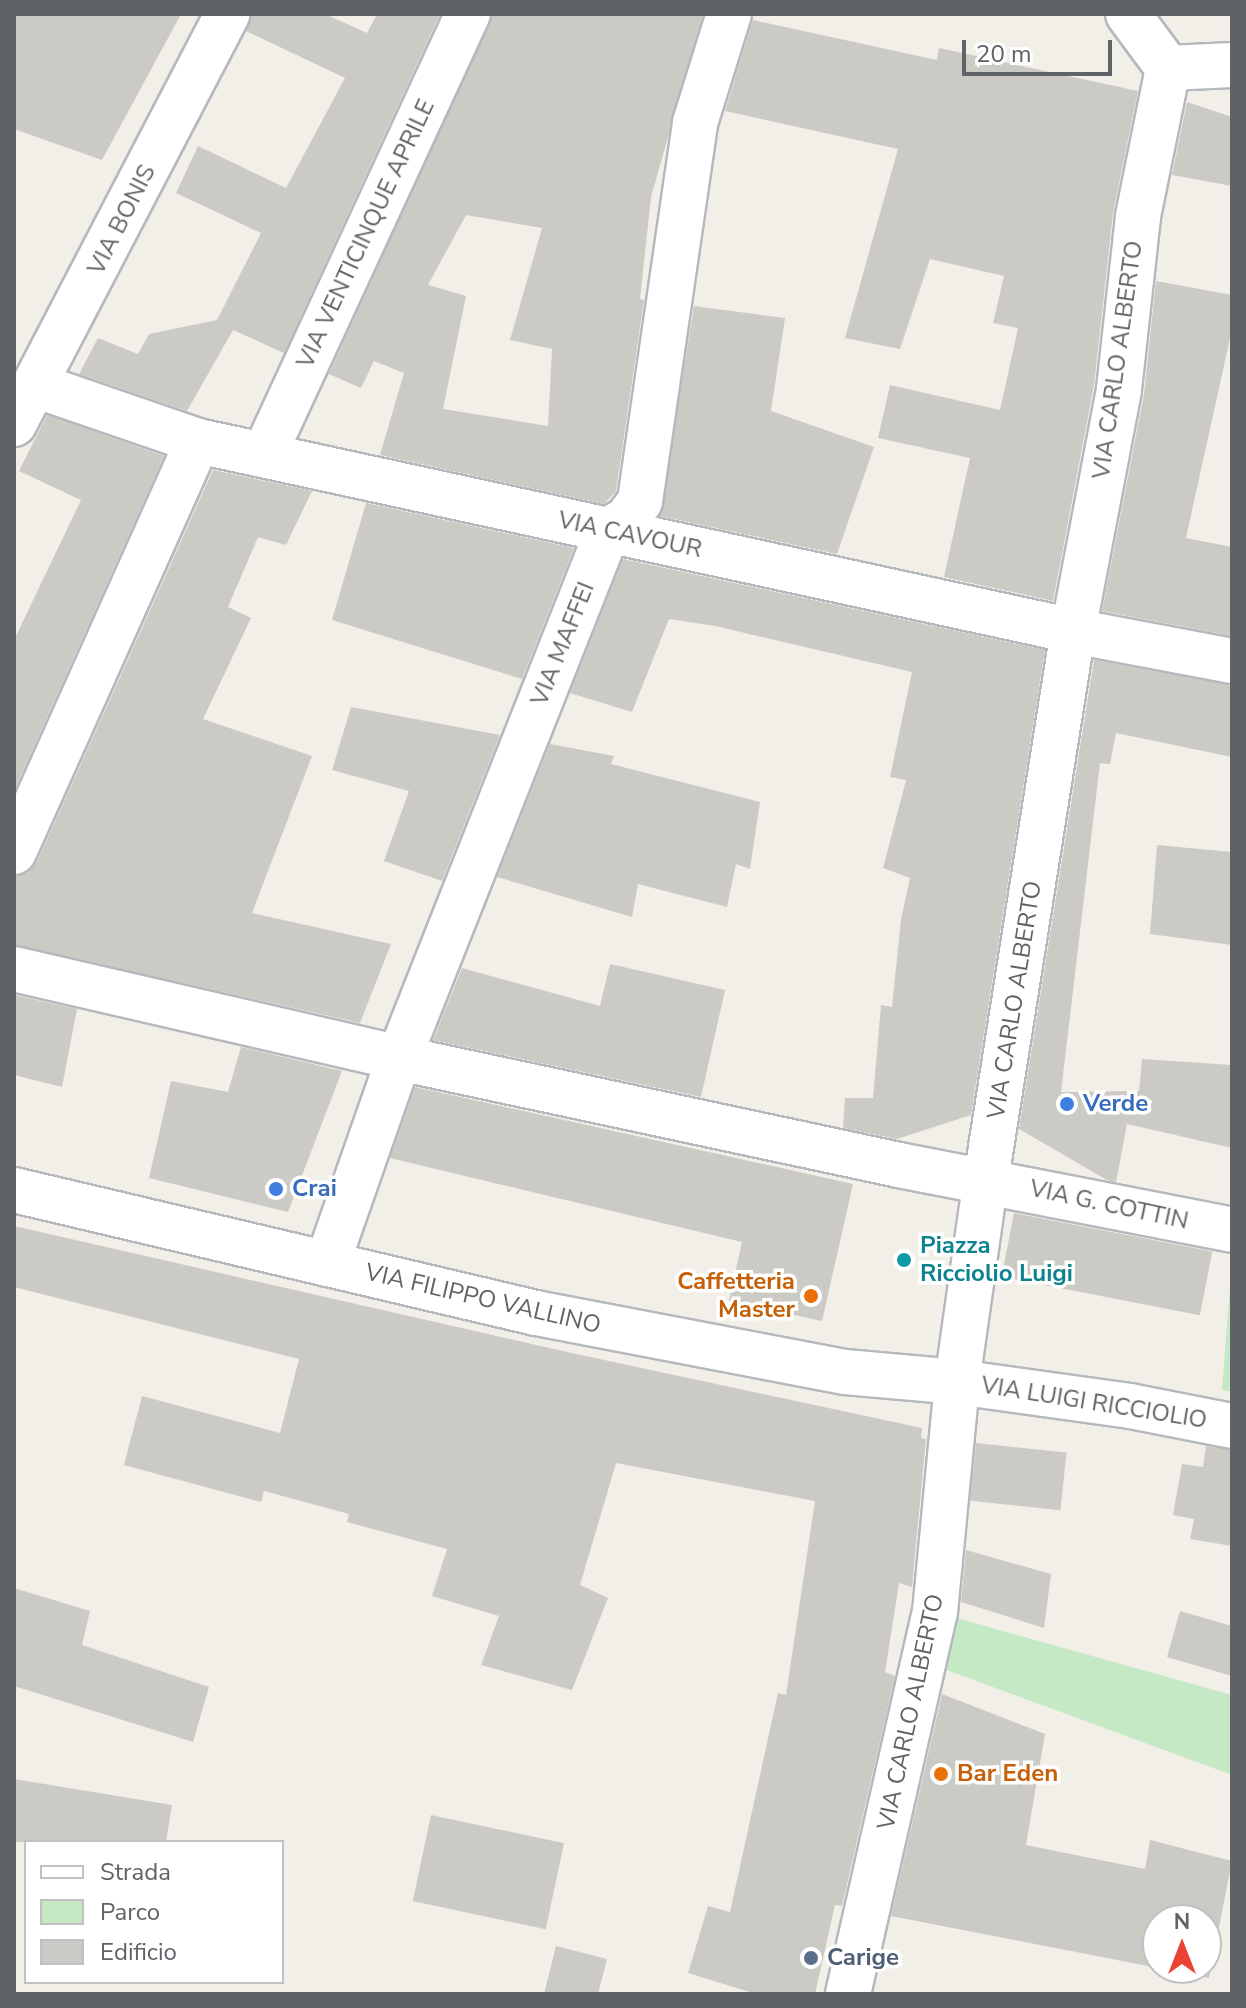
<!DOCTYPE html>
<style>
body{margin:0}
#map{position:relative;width:1246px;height:2008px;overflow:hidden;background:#f1efe8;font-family:"Nunito Sans",sans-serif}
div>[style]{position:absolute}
.green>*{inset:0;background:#c5e8c5}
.building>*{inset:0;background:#cccac5;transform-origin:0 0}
.roads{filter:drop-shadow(2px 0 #b5b8bc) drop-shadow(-2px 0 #b5b8bc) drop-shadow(0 2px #b5b8bc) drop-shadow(0 -2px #b5b8bc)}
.street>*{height:44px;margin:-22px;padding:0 22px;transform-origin:22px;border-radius:22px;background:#fff}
.dots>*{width:22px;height:22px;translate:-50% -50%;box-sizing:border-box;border:4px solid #fff;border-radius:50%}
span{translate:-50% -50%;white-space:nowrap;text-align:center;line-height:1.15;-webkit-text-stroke:7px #fff;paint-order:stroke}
.street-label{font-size:24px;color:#5f6368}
.shop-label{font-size:24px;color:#366cbe;font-weight:700}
.left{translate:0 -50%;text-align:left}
.culture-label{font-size:24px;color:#0d838f;font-weight:700}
.food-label{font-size:24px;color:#c56008;font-weight:700}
.right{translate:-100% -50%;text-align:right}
.service-label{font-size:24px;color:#4e5e75;font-weight:700}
.frame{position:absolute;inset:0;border:16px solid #5f6368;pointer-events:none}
.legend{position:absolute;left:24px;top:1840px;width:260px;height:144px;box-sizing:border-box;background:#fff;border:2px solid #bfc1c3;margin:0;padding:10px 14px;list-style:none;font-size:24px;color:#5f6368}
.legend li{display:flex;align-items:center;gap:16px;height:40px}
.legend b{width:40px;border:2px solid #bfc1c3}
.north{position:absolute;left:1142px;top:1904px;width:80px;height:80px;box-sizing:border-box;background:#fff;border:2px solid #bfc1c3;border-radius:50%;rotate:0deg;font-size:22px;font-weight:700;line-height:32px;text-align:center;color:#5f6368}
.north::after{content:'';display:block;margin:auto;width:28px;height:36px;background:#ea4335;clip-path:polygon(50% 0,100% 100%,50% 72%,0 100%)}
.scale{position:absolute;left:962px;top:40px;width:150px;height:36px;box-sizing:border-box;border:4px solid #5f6368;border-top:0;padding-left:10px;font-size:24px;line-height:28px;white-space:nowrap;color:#5f6368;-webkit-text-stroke:6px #fff;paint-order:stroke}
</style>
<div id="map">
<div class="green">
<i style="clip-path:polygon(1232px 1261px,1232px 1392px,1222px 1390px)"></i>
<i style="clip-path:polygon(935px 1612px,1232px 1695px,1232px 1775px,925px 1662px)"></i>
</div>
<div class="building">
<i style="clip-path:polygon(14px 14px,181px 14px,102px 160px,14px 129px)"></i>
<i style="clip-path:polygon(252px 14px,325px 14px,367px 33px,377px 14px,440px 14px,284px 353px,233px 330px,187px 411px,79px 374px,98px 338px,138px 354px,149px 334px,217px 320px,261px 233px,176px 193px,198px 146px,286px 188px,345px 78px,246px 31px)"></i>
<i style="clip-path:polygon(evenodd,493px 14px,703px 14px,651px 197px,640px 299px,644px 300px,616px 491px,604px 504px,380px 455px,404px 373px,374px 361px,361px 388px,329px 374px,493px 14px,466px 215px,542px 228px,510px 340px,552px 349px,548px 426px,443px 409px,466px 296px,428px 285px,466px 215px)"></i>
<i style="clip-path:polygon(753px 20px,937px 60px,939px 48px,1138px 91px,1113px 213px,1094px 385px,1053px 601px,944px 577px,970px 458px,878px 438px,890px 385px,1000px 410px,1018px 328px,993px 323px,1004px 276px,930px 259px,900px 349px,845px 338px,898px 149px,725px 111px)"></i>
<i style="clip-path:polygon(1187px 102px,1232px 117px,1232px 186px,1172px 175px)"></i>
<i style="clip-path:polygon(1156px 281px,1232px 295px,1232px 329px,1186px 538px,1232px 547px,1232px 636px,1102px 611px,1144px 394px)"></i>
<i style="clip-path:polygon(694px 306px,785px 318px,771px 411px,874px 447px,837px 554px,660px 516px)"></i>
<i style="clip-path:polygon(47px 415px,164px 456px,14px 791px,14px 640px,81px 500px,19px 471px)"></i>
<i style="clip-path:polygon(213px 470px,312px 491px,286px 545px,258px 537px,228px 607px,251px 618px,203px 719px,312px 756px,252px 913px,391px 944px,360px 1023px,14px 945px,14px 877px,28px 873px,37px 862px)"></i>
<i style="clip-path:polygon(366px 503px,574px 548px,522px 679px,332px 620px)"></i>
<i style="clip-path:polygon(623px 559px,1045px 650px,971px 1115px,897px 1139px,843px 1128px,845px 1098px,873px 1098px,881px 1005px,892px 1007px,901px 919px,910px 878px,883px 868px,906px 780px,890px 777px,912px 672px,715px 626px,669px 619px,632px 712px,570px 693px)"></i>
<i style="clip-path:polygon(1094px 660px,1232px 685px,1232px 757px,1116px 733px,1110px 764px,1100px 763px,1061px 1092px,1139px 1091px,1142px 1059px,1232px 1065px,1232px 1148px,1127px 1124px,1116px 1182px,1107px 1180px,1019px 1129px)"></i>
<i style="clip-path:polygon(351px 707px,500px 735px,442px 881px,384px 861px,409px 791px,332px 770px)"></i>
<i style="clip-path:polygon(550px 744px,614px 756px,611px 764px,760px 802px,750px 869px,736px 864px,727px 907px,638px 884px,632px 917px,497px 877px)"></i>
<i style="clip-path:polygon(1157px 845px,1232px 852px,1232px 945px,1150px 934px)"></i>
<i style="clip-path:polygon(610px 964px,725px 990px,701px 1097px,433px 1040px,462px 968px,600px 1006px)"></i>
<i style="clip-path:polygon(14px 995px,77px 1009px,62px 1087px,14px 1075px)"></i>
<i style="clip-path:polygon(241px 1047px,342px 1071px,288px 1212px,149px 1178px,171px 1081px,228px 1092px)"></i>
<i style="clip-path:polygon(415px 1087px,853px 1184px,822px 1321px,729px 1301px,742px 1242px,390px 1158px)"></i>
<i style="left:1014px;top:1213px;width:202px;height:65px;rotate:11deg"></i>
<i style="clip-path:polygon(14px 1226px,567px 1352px,922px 1428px,921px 1438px,926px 1439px,912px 1587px,899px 1583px,885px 1672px,895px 1676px,842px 1906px,835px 1905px,815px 1994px,756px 1994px,688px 1973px,708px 1906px,730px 1912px,778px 1693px,786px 1695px,815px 1501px,616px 1463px,580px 1585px,608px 1598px,572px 1690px,481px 1665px,499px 1616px,432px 1596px,447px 1549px,347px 1522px,349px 1514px,264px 1491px,261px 1502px,124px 1465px,142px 1396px,280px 1433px,299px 1359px,14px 1287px)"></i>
<i style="left:976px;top:1443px;width:91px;height:58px;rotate:6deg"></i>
<i style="clip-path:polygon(1206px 1446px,1232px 1450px,1232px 1546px,1190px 1539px,1194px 1519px,1173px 1515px,1182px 1464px,1203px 1467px)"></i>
<i style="clip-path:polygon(966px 1550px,1051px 1574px,1044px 1628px,961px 1602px)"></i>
<i style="clip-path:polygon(14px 1588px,90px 1611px,82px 1645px,209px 1687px,193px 1742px,14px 1686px)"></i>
<i style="clip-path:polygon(1180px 1611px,1232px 1626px,1232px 1676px,1167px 1657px)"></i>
<i style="clip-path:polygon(evenodd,942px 1694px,1045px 1734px,1026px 1845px,1145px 1869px,1150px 1840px,1232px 1861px,1209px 1978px,891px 1916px,942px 1694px,1158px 1920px,1206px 1920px,1206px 1968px,1158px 1968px,1158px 1920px)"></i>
<i style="clip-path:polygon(14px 1779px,172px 1805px,166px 1842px,14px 1842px)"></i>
<i style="left:431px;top:1815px;width:136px;height:88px;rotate:12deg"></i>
<i style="clip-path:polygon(556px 1946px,607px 1959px,598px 1994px,544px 1994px)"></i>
</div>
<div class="roads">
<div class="street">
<i style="left:1128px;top:14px;width:67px;rotate:53.5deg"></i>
<i style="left:1168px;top:68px;width:64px;rotate:-2.7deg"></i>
<i style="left:35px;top:385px;width:172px;rotate:19deg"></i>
<i style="left:198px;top:441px;width:895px;rotate:12.25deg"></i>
<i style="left:1073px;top:631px;width:162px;rotate:10.7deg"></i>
<i style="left:14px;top:424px;width:462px;rotate:-62.5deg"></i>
<i style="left:264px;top:455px;width:486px;rotate:-65.2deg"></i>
<i style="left:14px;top:852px;width:450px;rotate:-65.9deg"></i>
<i style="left:14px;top:969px;width:395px;rotate:13deg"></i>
<i style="left:399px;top:1058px;width:511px;rotate:12.08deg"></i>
<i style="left:899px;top:1165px;width:339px;rotate:11deg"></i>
<i style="left:14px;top:1190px;width:536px;rotate:13.26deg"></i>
<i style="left:536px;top:1313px;width:315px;rotate:10.8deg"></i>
<i style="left:845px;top:1372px;width:112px;rotate:5.1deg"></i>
<i style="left:957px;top:1382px;width:175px;rotate:7.9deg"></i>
<i style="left:1130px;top:1406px;width:104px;rotate:11.1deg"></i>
<i style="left:327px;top:1264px;width:218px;rotate:-70.7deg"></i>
<i style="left:399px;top:1058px;width:568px;rotate:-68.4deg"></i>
<i style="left:608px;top:530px;width:22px;rotate:-30deg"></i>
<i style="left:627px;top:519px;width:22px;rotate:-54deg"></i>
<i style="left:640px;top:501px;width:382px;rotate:-81.7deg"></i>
<i style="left:695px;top:123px;width:114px;rotate:-72.7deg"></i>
<i style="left:848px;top:1994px;width:392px;rotate:-77.2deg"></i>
<i style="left:935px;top:1612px;width:231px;rotate:-84.5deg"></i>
<i style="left:957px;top:1382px;width:205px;rotate:-81.9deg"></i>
<i style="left:986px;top:1179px;width:555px;rotate:-80.98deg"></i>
<i style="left:1073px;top:631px;width:246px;rotate:-79.2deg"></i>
<i style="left:1119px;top:389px;width:174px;rotate:-83.7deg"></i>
<i style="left:1138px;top:216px;width:151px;rotate:-78.5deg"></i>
</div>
</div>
<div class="dots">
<i style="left:1067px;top:1104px;background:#3f7fe0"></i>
<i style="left:276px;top:1189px;background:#3f7fe0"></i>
<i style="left:904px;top:1260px;background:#0f9aa8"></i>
<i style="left:811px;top:1296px;background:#e8710a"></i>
<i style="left:941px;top:1774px;background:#e8710a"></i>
<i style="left:811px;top:1958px;background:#5c6f8a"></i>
</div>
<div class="street-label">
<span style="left:122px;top:220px;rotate:-63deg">VIA BONIS</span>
<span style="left:366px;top:234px;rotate:-65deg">VIA VENTICINQUE APRILE</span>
<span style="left:1118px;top:360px;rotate:-82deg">VIA CARLO ALBERTO</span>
<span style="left:630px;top:535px;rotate:12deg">VIA CAVOUR</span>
<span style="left:563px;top:644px;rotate:-68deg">VIA MAFFEI</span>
<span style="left:1015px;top:1000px;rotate:-81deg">VIA CARLO ALBERTO</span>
<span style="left:1109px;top:1205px;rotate:12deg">VIA G. COTTIN</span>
<span style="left:483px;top:1299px;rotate:13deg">VIA FILIPPO VALLINO</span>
<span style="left:1094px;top:1403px;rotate:9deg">VIA LUIGI RICCIOLIO</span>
<span style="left:911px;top:1712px;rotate:-78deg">VIA CARLO ALBERTO</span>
</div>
<div class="shop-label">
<span class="left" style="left:1083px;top:1104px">Verde</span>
<span class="left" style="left:292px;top:1189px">Crai</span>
</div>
<div class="culture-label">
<span class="left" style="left:920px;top:1260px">Piazza<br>Ricciolio Luigi</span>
</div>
<div class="food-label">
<span class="right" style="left:795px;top:1296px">Caffetteria<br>Master</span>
<span class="left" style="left:957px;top:1774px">Bar Eden</span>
</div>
<div class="service-label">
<span class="left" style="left:827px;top:1958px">Carige</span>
</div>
<div class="frame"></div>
<ul class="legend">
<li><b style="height:10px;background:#fff"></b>Strada</li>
<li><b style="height:22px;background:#c5e8c5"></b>Parco</li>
<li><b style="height:22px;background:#cccac5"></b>Edificio</li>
</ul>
<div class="north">N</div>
<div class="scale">20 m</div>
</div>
